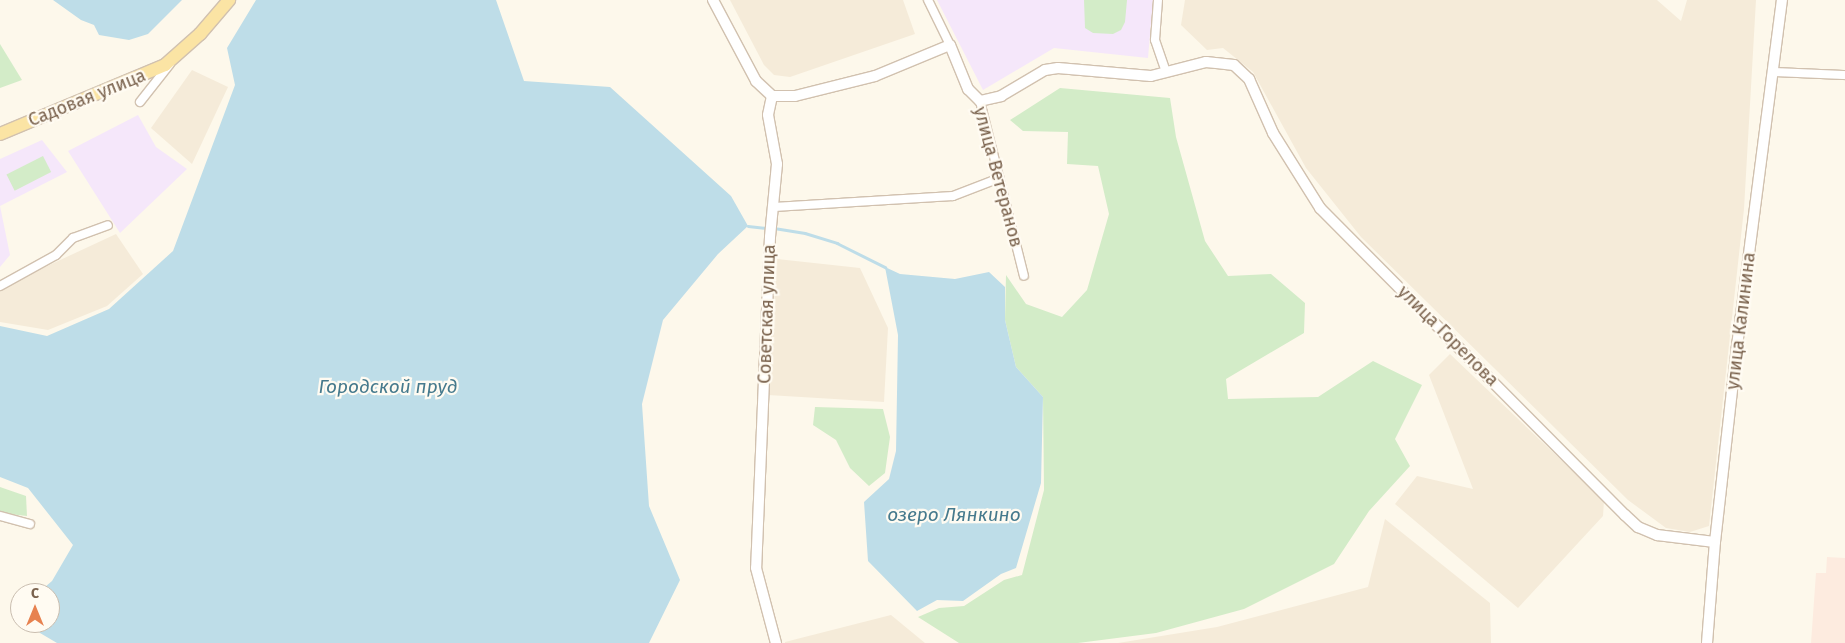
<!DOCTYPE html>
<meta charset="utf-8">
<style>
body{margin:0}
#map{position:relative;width:1845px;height:643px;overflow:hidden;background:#fdf8eb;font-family:"Fira Sans",sans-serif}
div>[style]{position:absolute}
.residential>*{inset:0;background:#f5ebd9}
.commercial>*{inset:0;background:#fdebdf}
.education>*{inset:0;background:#f5e7fa}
.green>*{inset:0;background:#d3ecc8;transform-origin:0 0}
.water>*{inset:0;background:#bedde8}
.stream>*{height:2.5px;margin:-1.25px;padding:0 1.25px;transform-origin:1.25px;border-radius:1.25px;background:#bedde8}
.roads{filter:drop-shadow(1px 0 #d1c1af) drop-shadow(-1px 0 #d1c1af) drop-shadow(0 1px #d1c1af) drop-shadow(0 -1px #d1c1af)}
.minor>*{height:8px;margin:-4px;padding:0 4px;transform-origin:4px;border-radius:4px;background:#fff}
.tertiary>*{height:10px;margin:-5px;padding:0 5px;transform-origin:5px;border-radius:5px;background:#fff}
.primary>*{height:12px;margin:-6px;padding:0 6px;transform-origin:6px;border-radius:6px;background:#fbe4a4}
span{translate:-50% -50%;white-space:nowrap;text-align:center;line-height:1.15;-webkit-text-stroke:4.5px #fffbf2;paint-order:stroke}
.street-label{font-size:18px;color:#7a624d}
.water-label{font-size:19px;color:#467a8d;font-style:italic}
.north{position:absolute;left:10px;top:583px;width:50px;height:50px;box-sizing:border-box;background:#fffbf2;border:1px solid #cabeb0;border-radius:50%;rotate:0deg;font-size:14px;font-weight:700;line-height:20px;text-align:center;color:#7a624d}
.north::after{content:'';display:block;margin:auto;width:18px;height:22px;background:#e78250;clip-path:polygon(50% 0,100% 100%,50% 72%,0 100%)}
</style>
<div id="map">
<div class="residential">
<i style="clip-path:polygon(730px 0,903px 0,915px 34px,790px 77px,774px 75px,764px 65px)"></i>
<i style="clip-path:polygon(1185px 0,1657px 0,1681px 21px,1687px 0,1756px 0,1744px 209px,1709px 526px,1690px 532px,1666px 528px,1628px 500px,1361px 237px,1306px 168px,1253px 72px,1223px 48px,1207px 50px,1181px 25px)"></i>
<i style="clip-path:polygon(192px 70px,228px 87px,192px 164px,151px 128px)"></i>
<i style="clip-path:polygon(116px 234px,143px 274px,107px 306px,48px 330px,0 322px,0 288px)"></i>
<i style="clip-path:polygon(777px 259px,860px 268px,888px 328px,884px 402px,768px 395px)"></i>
<i style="clip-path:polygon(1450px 354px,1604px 501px,1603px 516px,1518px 608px,1395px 504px,1417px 476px,1473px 489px,1429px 375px)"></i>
<i style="clip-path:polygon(1385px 519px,1490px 603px,1491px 643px,1118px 643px,1217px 627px,1368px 587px)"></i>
<i style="clip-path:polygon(891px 615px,925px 643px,785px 643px,785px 642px)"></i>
</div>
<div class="commercial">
<i style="clip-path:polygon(1827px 557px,1845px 558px,1845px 643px,1811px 643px,1816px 573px,1826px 573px)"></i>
</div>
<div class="education">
<i style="clip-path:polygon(937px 0,1153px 0,1148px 58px,1054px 48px,983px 90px)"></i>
<i style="clip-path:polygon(138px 115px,156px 147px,187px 169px,120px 233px,68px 151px)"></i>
<i style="clip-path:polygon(42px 140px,67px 172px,0 206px,10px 255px,0 267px,0 159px)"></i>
</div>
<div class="green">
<i style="clip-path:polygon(1084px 0,1127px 0,1125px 22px,1121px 30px,1113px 34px,1093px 33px,1085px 28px)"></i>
<i style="clip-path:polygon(0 44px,22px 80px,0 88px)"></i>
<i style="clip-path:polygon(1060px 88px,1170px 98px,1176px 137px,1205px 241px,1228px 276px,1271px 274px,1305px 303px,1304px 333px,1226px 379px,1228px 399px,1318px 397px,1373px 361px,1422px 385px,1395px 439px,1410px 466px,1369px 511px,1334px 564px,1244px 609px,1156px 633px,1078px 643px,959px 643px,918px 617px,939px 608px,964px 606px,1004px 580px,1022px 575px,1044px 490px,1043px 397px,1016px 367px,1005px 320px,1006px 275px,1026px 304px,1062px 317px,1087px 290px,1109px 214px,1098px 166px,1067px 164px,1068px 132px,1023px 131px,1010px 120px)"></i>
<i style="left:43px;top:156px;width:18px;height:41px;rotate:63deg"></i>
<i style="clip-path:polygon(815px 407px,883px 409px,890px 437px,885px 473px,869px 486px,850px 468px,836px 440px,813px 425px)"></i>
<i style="clip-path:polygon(0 487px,26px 496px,27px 516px,0 513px)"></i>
</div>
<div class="water">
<i style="clip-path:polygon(53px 0,182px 0,148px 34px,129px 40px,99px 35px,94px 25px,81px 20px)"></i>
<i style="clip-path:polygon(256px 0,496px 0,524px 81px,610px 87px,731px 196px,748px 226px,718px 254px,663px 320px,642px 404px,649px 506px,680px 580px,649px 643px,57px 643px,23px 623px,50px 623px,50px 593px,38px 593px,52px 581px,73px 545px,28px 488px,0 477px,0 326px,47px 336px,109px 309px,173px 251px,235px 85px,227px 48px)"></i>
<i style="clip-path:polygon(885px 267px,900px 274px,955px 279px,989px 272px,1005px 287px,1005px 320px,1016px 367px,1043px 397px,1041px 483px,1016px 568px,1001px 574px,963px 601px,937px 600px,917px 611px,868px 561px,864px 502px,889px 479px,896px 451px,898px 335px)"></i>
</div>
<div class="stream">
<i style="left:748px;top:226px;width:20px;rotate:6deg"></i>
<i style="left:774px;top:228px;width:31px;rotate:9deg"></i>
<i style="left:805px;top:233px;width:34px;rotate:17deg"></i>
<i style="left:837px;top:243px;width:54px;rotate:26.6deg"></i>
</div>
<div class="roads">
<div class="minor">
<i style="left:928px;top:0;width:50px;rotate:63.9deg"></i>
<i style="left:1158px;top:0;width:40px;rotate:94.3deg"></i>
<i style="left:1155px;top:40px;width:34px;rotate:71deg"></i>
<i style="left:1773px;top:72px;width:72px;rotate:2.4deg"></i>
<i style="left:980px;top:101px;width:180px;rotate:75.9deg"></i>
<i style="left:140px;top:102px;width:48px;rotate:-51.7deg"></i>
<i style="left:774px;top:207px;width:179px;rotate:-3.5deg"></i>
<i style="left:953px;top:196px;width:50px;rotate:-21deg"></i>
<i style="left:0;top:286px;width:64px;rotate:-29deg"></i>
<i style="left:56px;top:255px;width:24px;rotate:-45deg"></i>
<i style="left:73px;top:238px;width:37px;rotate:-20deg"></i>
<i style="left:0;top:516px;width:31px;rotate:15deg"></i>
</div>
<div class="tertiary">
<i style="left:713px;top:0;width:92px;rotate:62deg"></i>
<i style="left:756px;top:81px;width:22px;rotate:43deg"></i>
<i style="left:772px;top:96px;width:23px"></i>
<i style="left:795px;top:96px;width:82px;rotate:-14deg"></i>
<i style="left:875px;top:76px;width:81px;rotate:-22.5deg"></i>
<i style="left:950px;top:45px;width:48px;rotate:67.8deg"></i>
<i style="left:968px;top:89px;width:17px;rotate:45deg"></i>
<i style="left:980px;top:101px;width:22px;rotate:-13deg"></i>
<i style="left:1001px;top:96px;width:51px;rotate:-30.6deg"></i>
<i style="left:1045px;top:70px;width:13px;rotate:-9deg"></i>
<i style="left:1058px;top:68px;width:93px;rotate:4.9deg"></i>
<i style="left:1151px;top:76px;width:57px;rotate:-14.3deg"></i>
<i style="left:1206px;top:62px;width:28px;rotate:6deg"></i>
<i style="left:1234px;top:65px;width:21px;rotate:43deg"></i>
<i style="left:1249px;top:79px;width:59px;rotate:66deg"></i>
<i style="left:1273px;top:133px;width:89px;rotate:57.9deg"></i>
<i style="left:1320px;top:208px;width:433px;rotate:45.2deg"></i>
<i style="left:1625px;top:515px;width:18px;rotate:43deg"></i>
<i style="left:1638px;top:527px;width:21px;rotate:23deg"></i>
<i style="left:1657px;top:535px;width:58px;rotate:6.9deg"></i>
<i style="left:772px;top:96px;width:19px;rotate:102deg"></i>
<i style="left:768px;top:115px;width:50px;rotate:79.6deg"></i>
<i style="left:777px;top:164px;width:73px;rotate:95.5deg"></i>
<i style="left:770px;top:237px;width:331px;rotate:92.4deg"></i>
<i style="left:756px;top:568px;width:78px;rotate:75.1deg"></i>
<i style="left:1707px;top:643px;width:101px;rotate:-85.5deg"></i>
<i style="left:1715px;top:542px;width:197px;rotate:-83.6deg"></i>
<i style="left:1737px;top:346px;width:349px;rotate:-82.6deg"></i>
</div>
<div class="primary">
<i style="left:0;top:134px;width:179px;rotate:-22.7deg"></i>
<i style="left:165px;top:65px;width:47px;rotate:-41.5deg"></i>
<i style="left:200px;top:34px;width:45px;rotate:-49.5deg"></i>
</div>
</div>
<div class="street-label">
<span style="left:87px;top:98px;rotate:-22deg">Садовая улица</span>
<span style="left:998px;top:177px;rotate:75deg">улица Ветеранов</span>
<span style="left:767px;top:314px;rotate:-88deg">Советская улица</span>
<span style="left:1741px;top:321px;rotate:-83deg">улица Калинина</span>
<span style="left:1448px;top:336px;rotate:45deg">улица Горелова</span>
</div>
<div class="water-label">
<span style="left:388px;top:387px">Городской пруд</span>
<span style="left:954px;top:515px">озеро Лянкино</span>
</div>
<div class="north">С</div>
</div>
